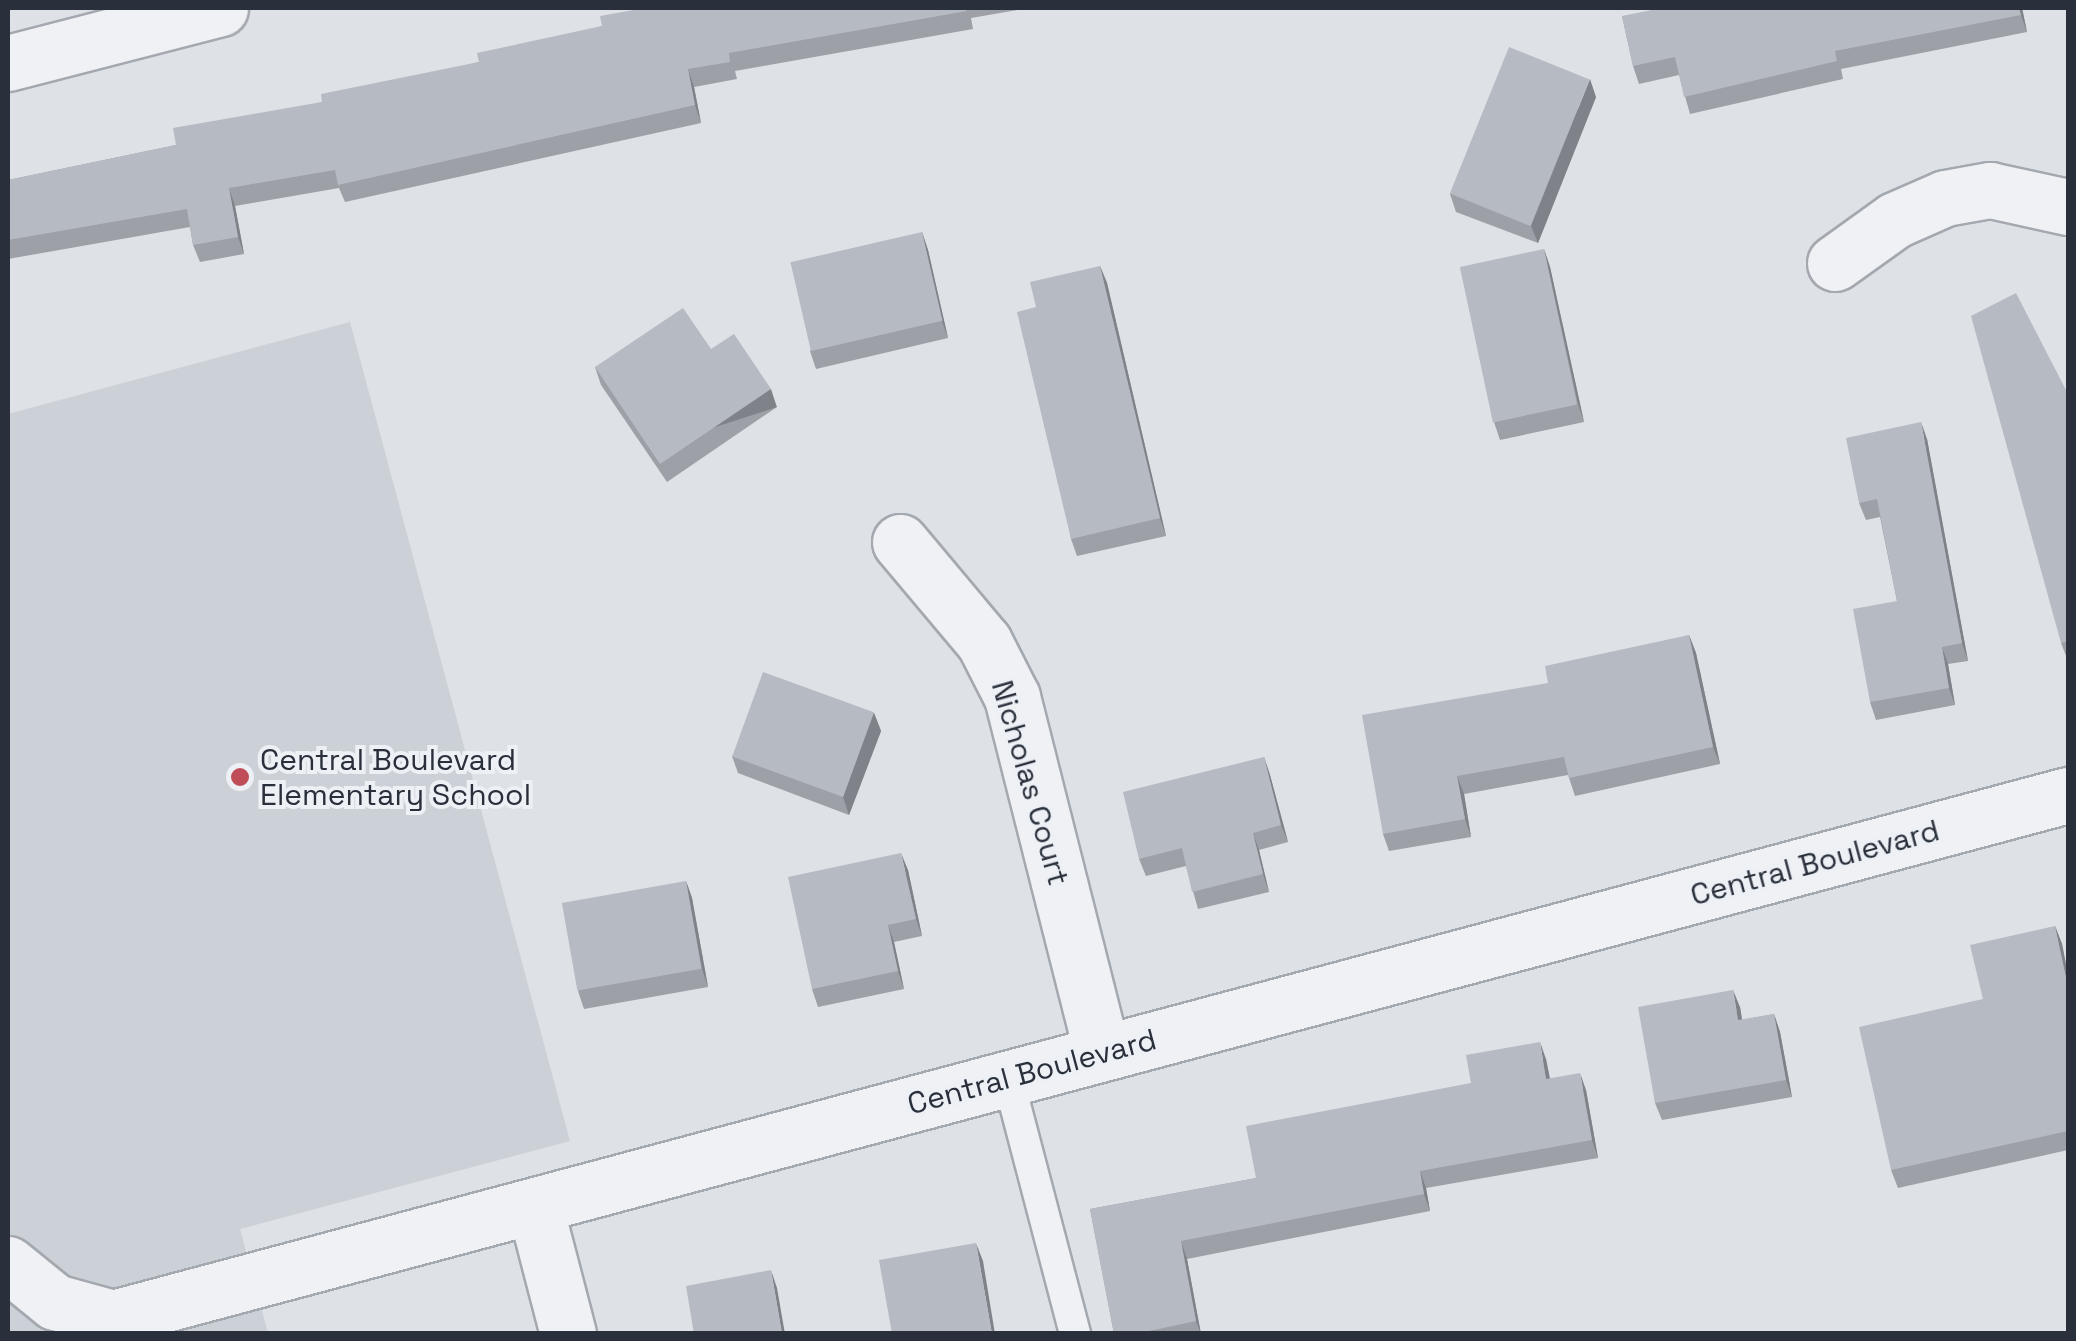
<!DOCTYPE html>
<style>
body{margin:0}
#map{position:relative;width:2076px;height:1341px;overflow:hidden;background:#dee1e6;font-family:"Space Grotesk",sans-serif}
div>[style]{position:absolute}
.built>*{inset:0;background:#ccd0d7}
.roads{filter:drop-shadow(2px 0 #a4a8af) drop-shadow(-2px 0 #a4a8af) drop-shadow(0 2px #a4a8af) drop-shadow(0 -2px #a4a8af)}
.service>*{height:30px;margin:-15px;padding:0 15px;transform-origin:15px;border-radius:15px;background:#f0f1f5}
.minor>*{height:55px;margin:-27.5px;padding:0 27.5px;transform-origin:27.5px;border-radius:27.5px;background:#f0f1f5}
.wall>*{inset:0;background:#9da0a7}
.shaded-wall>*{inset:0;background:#7f8288;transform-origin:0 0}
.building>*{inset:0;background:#b6bac2;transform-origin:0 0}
.dots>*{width:28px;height:28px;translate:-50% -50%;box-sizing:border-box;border:5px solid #edf0f4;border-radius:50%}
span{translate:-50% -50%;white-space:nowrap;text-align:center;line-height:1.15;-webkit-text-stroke:8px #edf0f4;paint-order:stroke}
.poi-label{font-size:30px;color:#292f3b}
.left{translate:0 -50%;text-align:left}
.street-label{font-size:30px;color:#292f3b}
.frame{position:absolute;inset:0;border:10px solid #292f3b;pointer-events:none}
</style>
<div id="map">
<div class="built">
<i style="clip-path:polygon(350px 322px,570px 1141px,240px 1229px,268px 1333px,8px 1334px,8px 414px)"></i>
</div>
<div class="roads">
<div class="service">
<i style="left:1008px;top:1078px;width:265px;rotate:75.3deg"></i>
</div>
<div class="minor">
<i style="left:8px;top:63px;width:219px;rotate:-14.5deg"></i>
<i style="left:1835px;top:263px;width:74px;rotate:-35.6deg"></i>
<i style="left:1895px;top:220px;width:55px;rotate:-23.7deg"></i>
<i style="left:1945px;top:198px;width:46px;rotate:-10.1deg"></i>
<i style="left:1990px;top:190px;width:80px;rotate:12.3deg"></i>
<i style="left:900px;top:542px;width:131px;rotate:50deg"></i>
<i style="left:984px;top:642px;width:62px;rotate:63deg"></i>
<i style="left:1012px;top:697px;width:367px;rotate:75.8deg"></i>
<i style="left:535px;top:1207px;width:131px;rotate:75.4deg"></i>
<i style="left:8px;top:1264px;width:60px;rotate:39deg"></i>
<i style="left:55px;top:1302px;width:60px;rotate:15.4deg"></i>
<i style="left:113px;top:1318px;width:2024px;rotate:-14.98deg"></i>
</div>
</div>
<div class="wall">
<i style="clip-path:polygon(645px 8px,1029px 8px,971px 18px,973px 29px,735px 71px,737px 79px,694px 87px,701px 123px,345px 202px,339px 188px,235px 206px,244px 254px,200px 262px,193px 245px,190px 227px,8px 259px,8px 180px,176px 145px,322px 102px,479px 62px,602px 26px)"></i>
<i style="clip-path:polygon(2022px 8px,2027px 32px,1841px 69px,1843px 79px,1690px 114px,1679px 75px,1639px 84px,1633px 66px,1622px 16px)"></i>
<i style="clip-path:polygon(1596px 97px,1538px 243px,1456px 212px,1450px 194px)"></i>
<i style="clip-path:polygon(922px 232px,928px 250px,948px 338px,816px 369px,810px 351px)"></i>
<i style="clip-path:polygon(1544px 249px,1550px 267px,1584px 422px,1500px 440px,1494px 422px)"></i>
<i style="clip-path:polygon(1100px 266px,1107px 283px,1166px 536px,1077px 556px,1071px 539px,1036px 307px)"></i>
<i style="clip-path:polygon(711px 349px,777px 407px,667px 482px,601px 385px,595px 367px)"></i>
<i style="clip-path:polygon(2068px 394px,2068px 661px,2061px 643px)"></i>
<i style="clip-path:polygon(1927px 439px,1968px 661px,1948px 664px,1955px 705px,1876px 720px,1870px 702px,1897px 601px,1880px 517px,1866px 520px,1859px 503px)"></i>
<i style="clip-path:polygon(1689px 635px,1696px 653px,1720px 764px,1575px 796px,1568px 775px,1464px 794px,1471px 837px,1389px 851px,1383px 834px,1548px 683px)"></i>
<i style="clip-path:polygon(874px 713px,881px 731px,849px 815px,738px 773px,732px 756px)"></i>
<i style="clip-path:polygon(1264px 757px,1270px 775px,1288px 842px,1259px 850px,1269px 892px,1198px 909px,1186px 866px,1146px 876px,1139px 859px)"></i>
<i style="clip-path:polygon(908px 870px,922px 936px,894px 942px,904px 989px,818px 1007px,812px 989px)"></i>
<i style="clip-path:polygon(686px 881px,692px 898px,708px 987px,584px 1009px,578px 991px)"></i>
<i style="clip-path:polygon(2055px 926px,2062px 944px,2068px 975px,2068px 1150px,1898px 1188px,1891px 1170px,1983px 999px)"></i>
<i style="clip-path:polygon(1740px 1007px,1742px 1020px,1774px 1014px,1780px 1032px,1792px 1097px,1662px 1120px,1655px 1103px)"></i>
<i style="clip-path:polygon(1546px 1059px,1550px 1078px,1586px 1090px,1598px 1158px,1426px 1188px,1430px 1211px,1187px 1259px,1201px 1334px,1114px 1334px,1090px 1209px,1256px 1178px,1471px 1083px)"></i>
</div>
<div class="shaded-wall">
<i style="clip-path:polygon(2019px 8px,2022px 8px,2027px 32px,2021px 15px)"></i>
<i style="clip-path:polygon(688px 69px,694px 87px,701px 123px,695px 105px)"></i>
<i style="clip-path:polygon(1590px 79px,1596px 97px,1538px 243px,1531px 226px)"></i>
<i style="clip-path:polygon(229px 188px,235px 206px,244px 254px,238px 237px)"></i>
<i style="clip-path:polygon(922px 232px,928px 250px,948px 338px,942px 321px)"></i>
<i style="clip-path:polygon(1544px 249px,1550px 267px,1584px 422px,1578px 404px)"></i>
<i style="clip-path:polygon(1100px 266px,1107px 283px,1166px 536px,1160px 518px)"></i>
<i style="left:771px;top:389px;width:19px;height:134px;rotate:72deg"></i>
<i style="clip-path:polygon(1921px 422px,1927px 439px,1968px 661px,1962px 643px)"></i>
<i style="clip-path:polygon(1689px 635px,1696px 653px,1720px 764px,1713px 747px)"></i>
<i style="clip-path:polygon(1942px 647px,1948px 664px,1955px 705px,1949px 688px)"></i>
<i style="clip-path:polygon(874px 713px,881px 731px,849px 815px,843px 797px)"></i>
<i style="clip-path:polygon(1264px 757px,1270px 775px,1288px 842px,1281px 825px)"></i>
<i style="clip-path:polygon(1457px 776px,1464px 794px,1471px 837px,1465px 819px)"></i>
<i style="clip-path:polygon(1253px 833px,1259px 850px,1269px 892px,1263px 874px)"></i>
<i style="clip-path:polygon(901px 853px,908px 870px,922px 936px,916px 919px)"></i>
<i style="clip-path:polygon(686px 881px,692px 898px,708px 987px,702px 969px)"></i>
<i style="clip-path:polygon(888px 925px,894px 942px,904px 989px,898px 971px)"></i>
<i style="clip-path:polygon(2055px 926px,2062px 944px,2068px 975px,2068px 987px)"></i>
<i style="clip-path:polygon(1733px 990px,1740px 1007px,1745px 1038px,1738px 1020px)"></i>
<i style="clip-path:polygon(1774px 1014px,1780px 1032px,1792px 1097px,1786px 1080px)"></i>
<i style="clip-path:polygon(1540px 1042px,1546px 1059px,1553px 1096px,1546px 1079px)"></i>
<i style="clip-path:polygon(1580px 1073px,1586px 1090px,1598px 1158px,1592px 1140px)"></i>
<i style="clip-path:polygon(1420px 1171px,1426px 1188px,1430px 1211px,1424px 1194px)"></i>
<i style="clip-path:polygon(1181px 1241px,1187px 1259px,1201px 1334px,1196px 1321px)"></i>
<i style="clip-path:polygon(976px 1243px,983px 1261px,995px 1334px,992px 1334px)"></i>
<i style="clip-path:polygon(771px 1270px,777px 1288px,785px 1334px,782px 1334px)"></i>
</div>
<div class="building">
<i style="clip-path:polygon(645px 8px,966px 8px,967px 11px,729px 53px,730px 62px,688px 69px,695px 105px,338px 185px,335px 170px,229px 188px,238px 237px,193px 245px,187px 209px,8px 240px,8px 180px,176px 145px,173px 128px,322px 102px,321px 94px,479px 62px,477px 53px,602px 26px,600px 16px)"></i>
<i style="clip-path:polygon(1662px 8px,2019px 8px,2021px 15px,1835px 51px,1837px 61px,1684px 97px,1675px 57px,1633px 66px,1622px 16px)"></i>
<i style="left:1509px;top:47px;width:87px;height:158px;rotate:22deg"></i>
<i style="left:922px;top:232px;width:91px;height:135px;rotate:77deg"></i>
<i style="left:1544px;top:249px;width:159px;height:86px;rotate:78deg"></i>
<i style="clip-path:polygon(1100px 266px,1160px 518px,1071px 539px,1017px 312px,1036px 307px,1030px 282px)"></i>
<i style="clip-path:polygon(2016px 293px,2068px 394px,2068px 641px,2061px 643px,1971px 316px)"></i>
<i style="clip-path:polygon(683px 308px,711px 349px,734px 334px,771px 389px,660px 464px,595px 367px)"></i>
<i style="clip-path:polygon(1921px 422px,1962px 643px,1942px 647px,1949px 688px,1870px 702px,1853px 609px,1897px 601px,1877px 499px,1859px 503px,1846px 438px)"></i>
<i style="clip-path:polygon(1689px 635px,1713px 747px,1569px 778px,1564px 757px,1457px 776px,1465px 819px,1383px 834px,1362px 715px,1548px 683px,1545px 666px)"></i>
<i style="left:763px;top:672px;width:118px;height:90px;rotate:20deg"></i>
<i style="clip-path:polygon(1264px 757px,1281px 825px,1253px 833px,1263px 874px,1192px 892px,1182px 848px,1139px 859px,1123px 792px)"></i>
<i style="clip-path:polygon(901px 853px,916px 919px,888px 925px,898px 971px,812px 989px,788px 877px)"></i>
<i style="left:686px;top:881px;width:89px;height:126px;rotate:80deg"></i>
<i style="clip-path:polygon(2055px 926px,2068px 987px,2068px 1131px,1891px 1170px,1859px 1027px,1983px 999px,1970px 945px)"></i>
<i style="clip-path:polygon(1733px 990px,1738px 1020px,1774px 1014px,1786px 1080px,1655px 1103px,1638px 1007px)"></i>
<i style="clip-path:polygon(1540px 1042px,1546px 1079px,1580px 1073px,1592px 1140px,1420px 1171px,1424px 1194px,1181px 1241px,1196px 1321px,1135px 1334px,1114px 1334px,1090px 1209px,1256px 1178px,1246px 1126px,1471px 1083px,1466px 1055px)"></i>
<i style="clip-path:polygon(976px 1243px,992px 1334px,892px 1334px,879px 1260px)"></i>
<i style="clip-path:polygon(771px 1270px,782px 1334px,694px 1334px,686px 1286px)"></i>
</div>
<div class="dots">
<i style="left:240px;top:777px;background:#c04e59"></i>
</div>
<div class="poi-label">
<span class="left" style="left:260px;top:777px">Central Boulevard<br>Elementary School</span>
</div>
<div class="street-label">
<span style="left:1030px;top:783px;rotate:74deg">Nicholas Court</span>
<span style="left:1815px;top:863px;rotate:-15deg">Central Boulevard</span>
<span style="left:1032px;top:1072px;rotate:-15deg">Central Boulevard</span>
</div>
<div class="frame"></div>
</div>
